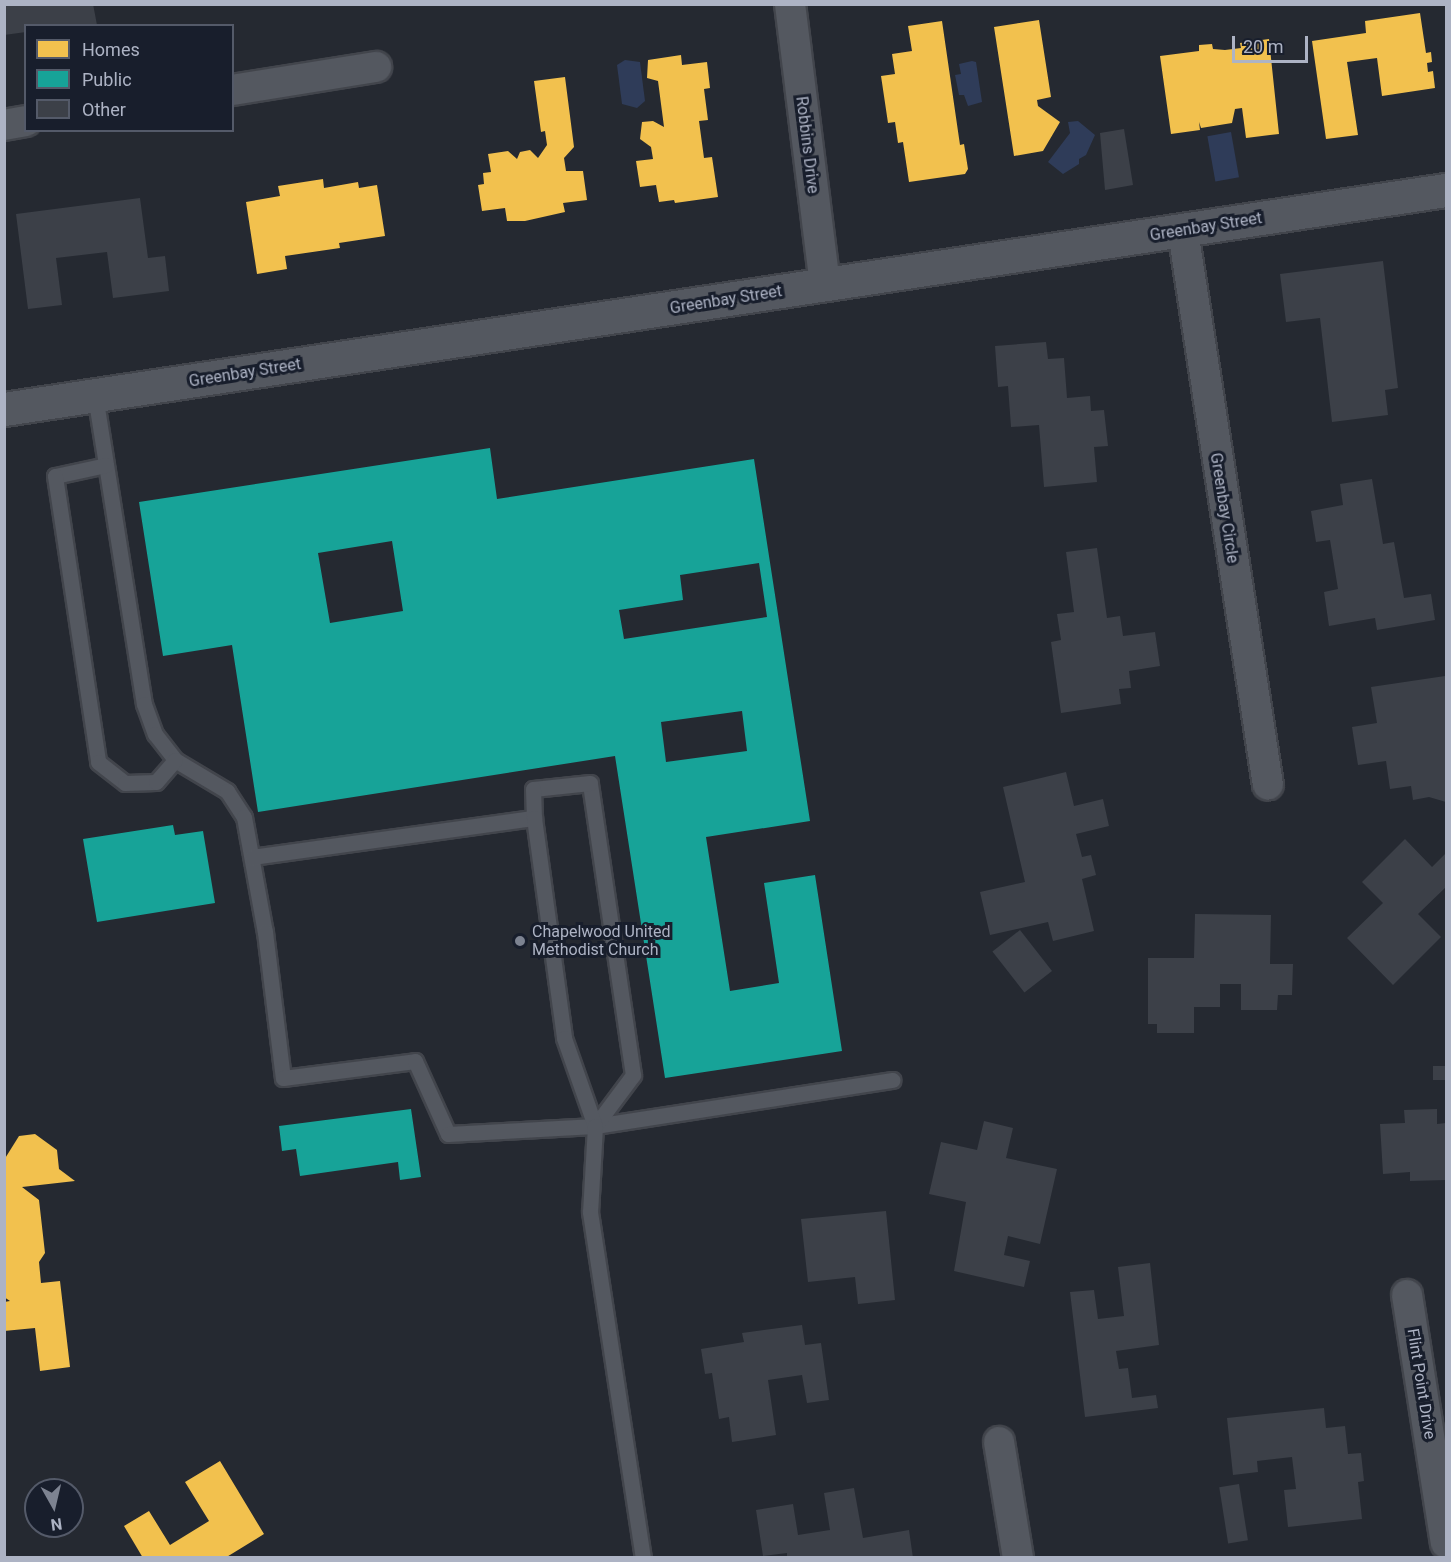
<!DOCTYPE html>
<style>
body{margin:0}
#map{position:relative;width:1451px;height:1562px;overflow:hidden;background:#252931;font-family:Roboto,sans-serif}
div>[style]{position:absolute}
.water>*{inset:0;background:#2f3c59;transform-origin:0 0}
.homes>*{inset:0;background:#f2c14e}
.public>*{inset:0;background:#17a398}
.building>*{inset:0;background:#3c4048;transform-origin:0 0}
.roads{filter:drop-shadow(2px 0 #42454c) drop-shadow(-2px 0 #42454c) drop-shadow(0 2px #42454c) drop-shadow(0 -2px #42454c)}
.service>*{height:15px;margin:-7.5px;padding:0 7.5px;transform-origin:7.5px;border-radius:7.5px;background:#545860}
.minor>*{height:30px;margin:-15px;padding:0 15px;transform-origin:15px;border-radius:15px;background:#545860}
.tertiary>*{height:33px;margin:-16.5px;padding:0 16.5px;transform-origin:16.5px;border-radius:16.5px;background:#545860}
.dots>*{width:16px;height:16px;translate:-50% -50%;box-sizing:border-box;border:3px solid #181e2c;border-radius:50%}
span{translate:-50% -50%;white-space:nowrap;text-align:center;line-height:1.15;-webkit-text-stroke:6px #181e2c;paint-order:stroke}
.street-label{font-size:16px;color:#adb3c4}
.poi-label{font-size:16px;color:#adb3c4}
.left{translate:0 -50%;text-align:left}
.frame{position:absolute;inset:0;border:6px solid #adb3c4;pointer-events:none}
.legend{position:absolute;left:24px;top:24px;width:210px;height:108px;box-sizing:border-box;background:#181e2c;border:2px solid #545a69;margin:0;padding:8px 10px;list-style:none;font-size:18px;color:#adb3c4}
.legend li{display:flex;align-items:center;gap:12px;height:30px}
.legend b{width:30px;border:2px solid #545a69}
.north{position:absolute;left:24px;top:1478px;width:60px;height:60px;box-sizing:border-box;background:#181e2c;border:2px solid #545a69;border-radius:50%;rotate:172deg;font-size:16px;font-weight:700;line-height:24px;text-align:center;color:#adb3c4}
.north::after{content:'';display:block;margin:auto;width:21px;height:27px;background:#7d8391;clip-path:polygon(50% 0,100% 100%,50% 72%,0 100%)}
.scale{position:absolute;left:1232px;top:36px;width:76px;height:27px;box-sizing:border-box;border:3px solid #adb3c4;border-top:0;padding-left:8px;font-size:18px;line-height:21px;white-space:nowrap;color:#adb3c4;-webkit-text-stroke:4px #181e2c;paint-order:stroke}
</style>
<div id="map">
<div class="water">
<i style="clip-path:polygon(625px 60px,640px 62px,645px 101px,637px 108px,622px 104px,617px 65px)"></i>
<i style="clip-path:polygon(972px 61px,976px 62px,982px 102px,968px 106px,964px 95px,959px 95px,955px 75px,961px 74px,959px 64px)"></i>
<i style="clip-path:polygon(1078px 121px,1095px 135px,1086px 155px,1079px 159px,1079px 164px,1063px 174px,1048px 162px,1070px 133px,1068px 122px)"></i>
<i style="left:1231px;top:132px;width:46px;height:24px;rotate:80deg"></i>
</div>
<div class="homes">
<i style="clip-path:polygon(1420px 13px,1426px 53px,1431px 52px,1432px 62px,1427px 63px,1428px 72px,1433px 71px,1435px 88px,1382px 96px,1377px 58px,1347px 62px,1358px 135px,1326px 139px,1312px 41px,1366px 33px,1365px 21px)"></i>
<i style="clip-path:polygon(1039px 20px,1051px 97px,1037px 100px,1038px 106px,1060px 122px,1043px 151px,1014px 156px,994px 27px)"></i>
<i style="clip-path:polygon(942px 21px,960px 145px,964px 144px,968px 169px,965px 174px,909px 182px,903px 142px,898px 143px,895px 122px,888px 123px,881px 76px,895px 74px,892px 54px,912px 51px,908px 26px)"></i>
<i style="clip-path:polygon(1269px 39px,1279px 134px,1246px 138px,1242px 108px,1235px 109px,1232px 123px,1201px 128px,1199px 122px,1200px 130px,1171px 134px,1160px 56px,1199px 51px,1199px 45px,1212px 44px,1213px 49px,1225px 50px,1241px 48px,1240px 43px)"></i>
<i style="clip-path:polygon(681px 55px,682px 65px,707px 62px,710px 88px,704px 89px,708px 120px,699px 121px,704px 158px,712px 157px,718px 197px,675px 203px,674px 200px,659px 202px,656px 185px,640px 187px,636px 161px,653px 159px,651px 147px,640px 139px,642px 122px,653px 121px,664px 127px,658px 81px,647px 78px,648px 60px)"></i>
<i style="clip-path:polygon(565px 77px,574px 147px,564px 158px,566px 171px,583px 171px,587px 200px,563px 203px,565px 212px,525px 221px,507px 221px,505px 208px,482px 211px,478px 185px,484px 184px,483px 173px,491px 172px,488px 154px,508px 151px,517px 159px,520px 152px,530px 150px,538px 158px,547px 145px,545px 131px,541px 132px,534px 81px)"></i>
<i style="clip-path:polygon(323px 179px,324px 188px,358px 182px,359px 188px,377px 185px,385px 236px,339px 243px,340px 248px,285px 256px,287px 269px,257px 274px,246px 202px,280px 196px,278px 186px)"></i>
<i style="clip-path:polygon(35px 1134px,57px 1150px,59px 1169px,75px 1181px,22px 1187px,39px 1200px,45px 1253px,39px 1262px,41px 1283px,60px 1281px,70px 1367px,40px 1371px,35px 1328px,4px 1331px,4px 1302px,10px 1301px,4px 1297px,4px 1160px,19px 1136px)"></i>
<i style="clip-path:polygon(220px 1461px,264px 1534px,225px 1558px,143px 1558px,124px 1526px,149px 1511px,170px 1545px,209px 1521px,185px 1482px)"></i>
</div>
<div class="public">
<i style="clip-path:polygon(evenodd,490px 448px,497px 499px,754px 459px,810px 821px,706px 837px,730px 991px,779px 983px,764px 883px,815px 875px,842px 1051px,665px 1078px,615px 756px,258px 812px,232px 645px,163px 656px,139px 502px,490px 448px,392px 541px,403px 611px,330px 623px,318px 553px,392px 541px,490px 448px,759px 563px,767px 617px,624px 639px,619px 610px,683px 600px,680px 575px,759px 563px,490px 448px,742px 711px,747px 751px,666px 762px,661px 722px,742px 711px)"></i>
<i style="clip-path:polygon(173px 825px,175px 835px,203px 831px,215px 903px,97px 922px,83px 839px)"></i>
<i style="clip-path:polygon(411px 1109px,421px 1177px,400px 1180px,398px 1162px,300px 1176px,296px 1149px,282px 1151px,279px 1126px)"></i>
</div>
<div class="building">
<i style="clip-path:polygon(4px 4px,93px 4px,97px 25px,26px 26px,26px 32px,4px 35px)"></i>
<i style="clip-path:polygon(1124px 129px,1133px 185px,1105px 190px,1100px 133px)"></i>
<i style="clip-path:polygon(140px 198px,148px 258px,165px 256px,169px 291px,113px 298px,107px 252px,56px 258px,62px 305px,28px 309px,16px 214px)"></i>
<i style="clip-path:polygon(1383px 261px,1398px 388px,1385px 390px,1388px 415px,1332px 422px,1320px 318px,1286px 322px,1280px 274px)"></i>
<i style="clip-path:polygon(1046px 342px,1048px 359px,1064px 358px,1067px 398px,1090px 396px,1091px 411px,1104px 410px,1108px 446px,1094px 447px,1097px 482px,1044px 487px,1039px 425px,1011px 427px,1008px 386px,998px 387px,995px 346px)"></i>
<i style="clip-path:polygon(1372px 479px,1383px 544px,1394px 542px,1404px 598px,1431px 594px,1435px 620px,1377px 630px,1375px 618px,1329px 626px,1324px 592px,1338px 589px,1330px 540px,1316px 542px,1311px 511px,1343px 505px,1340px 484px)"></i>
<i style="clip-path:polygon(1097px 548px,1107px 618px,1120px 616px,1123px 636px,1155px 632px,1160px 666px,1129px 671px,1131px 688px,1119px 689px,1121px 704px,1061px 713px,1051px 642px,1061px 640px,1057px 614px,1074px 612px,1066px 552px)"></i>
<i style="clip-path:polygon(1445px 676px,1446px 802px,1429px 797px,1413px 800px,1411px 786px,1390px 789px,1386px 761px,1358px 765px,1352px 727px,1377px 723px,1371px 687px)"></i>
<i style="clip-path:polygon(1066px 772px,1074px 806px,1103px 799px,1109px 826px,1076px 834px,1082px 857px,1091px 855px,1096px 875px,1082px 879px,1094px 931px,1053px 941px,1048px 922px,990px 935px,980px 892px,1025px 882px,1003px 787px)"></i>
<i style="clip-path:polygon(1405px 839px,1432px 867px,1446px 853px,1446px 887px,1418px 914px,1441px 937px,1393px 985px,1347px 938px,1383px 903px,1362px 882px)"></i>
<i style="clip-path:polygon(1195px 914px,1271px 915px,1270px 964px,1293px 964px,1292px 995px,1278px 995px,1277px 1010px,1241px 1010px,1241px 984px,1220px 984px,1220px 1007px,1194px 1007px,1194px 1033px,1157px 1033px,1157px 1024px,1148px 1024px,1148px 958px,1194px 958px)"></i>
<i style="left:1020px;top:930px;width:52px;height:35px;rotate:52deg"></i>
<i style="left:1446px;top:1066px;width:14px;height:13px;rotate:90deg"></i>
<i style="clip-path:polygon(1437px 1109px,1437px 1124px,1446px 1123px,1446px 1180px,1410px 1181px,1410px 1172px,1383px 1174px,1380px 1124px,1405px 1123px,1404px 1110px)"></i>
<i style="clip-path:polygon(984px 1121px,1013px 1128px,1006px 1158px,1057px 1169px,1040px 1244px,1008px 1236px,1004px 1255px,1030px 1261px,1024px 1287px,954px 1271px,966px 1202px,929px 1194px,941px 1142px,977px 1150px)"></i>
<i style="clip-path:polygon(886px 1211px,895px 1300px,858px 1304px,855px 1277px,808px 1282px,801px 1219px)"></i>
<i style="clip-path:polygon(1150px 1263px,1159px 1345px,1116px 1351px,1119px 1369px,1128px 1368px,1132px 1398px,1156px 1395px,1158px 1408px,1085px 1417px,1070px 1292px,1094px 1290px,1098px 1319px,1124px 1316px,1118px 1267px)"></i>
<i style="clip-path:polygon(802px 1325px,805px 1345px,821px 1343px,829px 1400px,807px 1403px,802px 1375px,768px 1380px,776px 1435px,732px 1442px,729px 1417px,719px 1419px,712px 1373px,705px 1374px,701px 1349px,744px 1342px,742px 1333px)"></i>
<i style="clip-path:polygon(1324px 1408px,1326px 1428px,1345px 1426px,1348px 1454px,1361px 1453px,1364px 1481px,1358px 1482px,1362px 1519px,1288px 1527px,1284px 1490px,1296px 1489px,1292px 1457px,1257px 1461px,1258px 1472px,1233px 1475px,1227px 1418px)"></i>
<i style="left:1239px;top:1484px;width:57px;height:20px;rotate:81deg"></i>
<i style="clip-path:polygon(854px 1488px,863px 1538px,909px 1530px,913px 1558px,787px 1558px,787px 1553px,763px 1556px,756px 1510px,793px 1504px,798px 1535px,830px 1530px,824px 1493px)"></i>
</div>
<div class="roads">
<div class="service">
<i style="left:95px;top:395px;width:313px;rotate:81deg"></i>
<i style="left:144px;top:704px;width:32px;rotate:70deg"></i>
<i style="left:155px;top:734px;width:33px;rotate:52deg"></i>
<i style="left:175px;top:760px;width:61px;rotate:30.8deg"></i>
<i style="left:227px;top:791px;width:31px;rotate:57deg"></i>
<i style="left:244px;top:817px;width:117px;rotate:79.7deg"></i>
<i style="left:265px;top:932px;width:147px;rotate:83deg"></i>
<i style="left:283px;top:1078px;width:133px;rotate:-7.3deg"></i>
<i style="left:415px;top:1061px;width:80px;rotate:65.7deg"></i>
<i style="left:448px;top:1134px;width:147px;rotate:-3.1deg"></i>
<i style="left:595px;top:1126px;width:301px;rotate:-8.8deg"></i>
<i style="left:106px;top:465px;width:52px;rotate:167.8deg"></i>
<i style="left:55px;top:476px;width:289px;rotate:81.4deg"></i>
<i style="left:98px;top:762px;width:34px;rotate:38deg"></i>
<i style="left:125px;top:783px;width:31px;rotate:-2deg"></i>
<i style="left:156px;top:782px;width:29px;rotate:-49deg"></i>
<i style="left:252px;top:857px;width:285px;rotate:-7.9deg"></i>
<i style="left:595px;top:1126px;width:64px;rotate:-53.3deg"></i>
<i style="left:633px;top:1075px;width:295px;rotate:-98.4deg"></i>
<i style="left:590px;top:783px;width:57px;rotate:174deg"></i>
<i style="left:533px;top:789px;width:29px;rotate:88deg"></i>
<i style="left:534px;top:818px;width:222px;rotate:82.2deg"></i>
<i style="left:564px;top:1038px;width:93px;rotate:70.6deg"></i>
<i style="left:595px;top:1126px;width:86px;rotate:93.3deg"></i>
<i style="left:590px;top:1212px;width:350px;rotate:81.3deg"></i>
</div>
<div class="minor">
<i style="left:790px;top:4px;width:283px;rotate:82.9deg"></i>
<i style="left:232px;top:90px;width:146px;rotate:-9.1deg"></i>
<i style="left:4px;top:125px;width:22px;rotate:-10deg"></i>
<i style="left:1183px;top:231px;width:560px;rotate:81.28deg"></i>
<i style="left:1407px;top:1295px;width:251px;rotate:81.1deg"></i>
<i style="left:999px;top:1442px;width:118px;rotate:80.7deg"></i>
</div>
<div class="tertiary">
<i style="left:4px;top:409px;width:1459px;rotate:-8.64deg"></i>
</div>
</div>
<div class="dots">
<i style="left:520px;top:941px;background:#7d8391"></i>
</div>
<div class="street-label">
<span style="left:807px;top:145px;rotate:83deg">Robbins Drive</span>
<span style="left:1206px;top:227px;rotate:-9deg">Greenbay Street</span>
<span style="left:726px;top:300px;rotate:-9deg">Greenbay Street</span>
<span style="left:245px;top:373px;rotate:-9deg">Greenbay Street</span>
<span style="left:1224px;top:508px;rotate:81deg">Greenbay Circle</span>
<span style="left:1421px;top:1384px;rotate:81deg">Flint Point Drive</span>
</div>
<div class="poi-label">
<span class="left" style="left:532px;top:941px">Chapelwood United<br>Methodist Church</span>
</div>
<div class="frame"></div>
<ul class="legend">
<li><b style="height:16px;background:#f2c14e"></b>Homes</li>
<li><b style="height:16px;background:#17a398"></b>Public</li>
<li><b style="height:16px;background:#3c4048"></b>Other</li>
</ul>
<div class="north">N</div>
<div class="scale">20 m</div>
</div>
